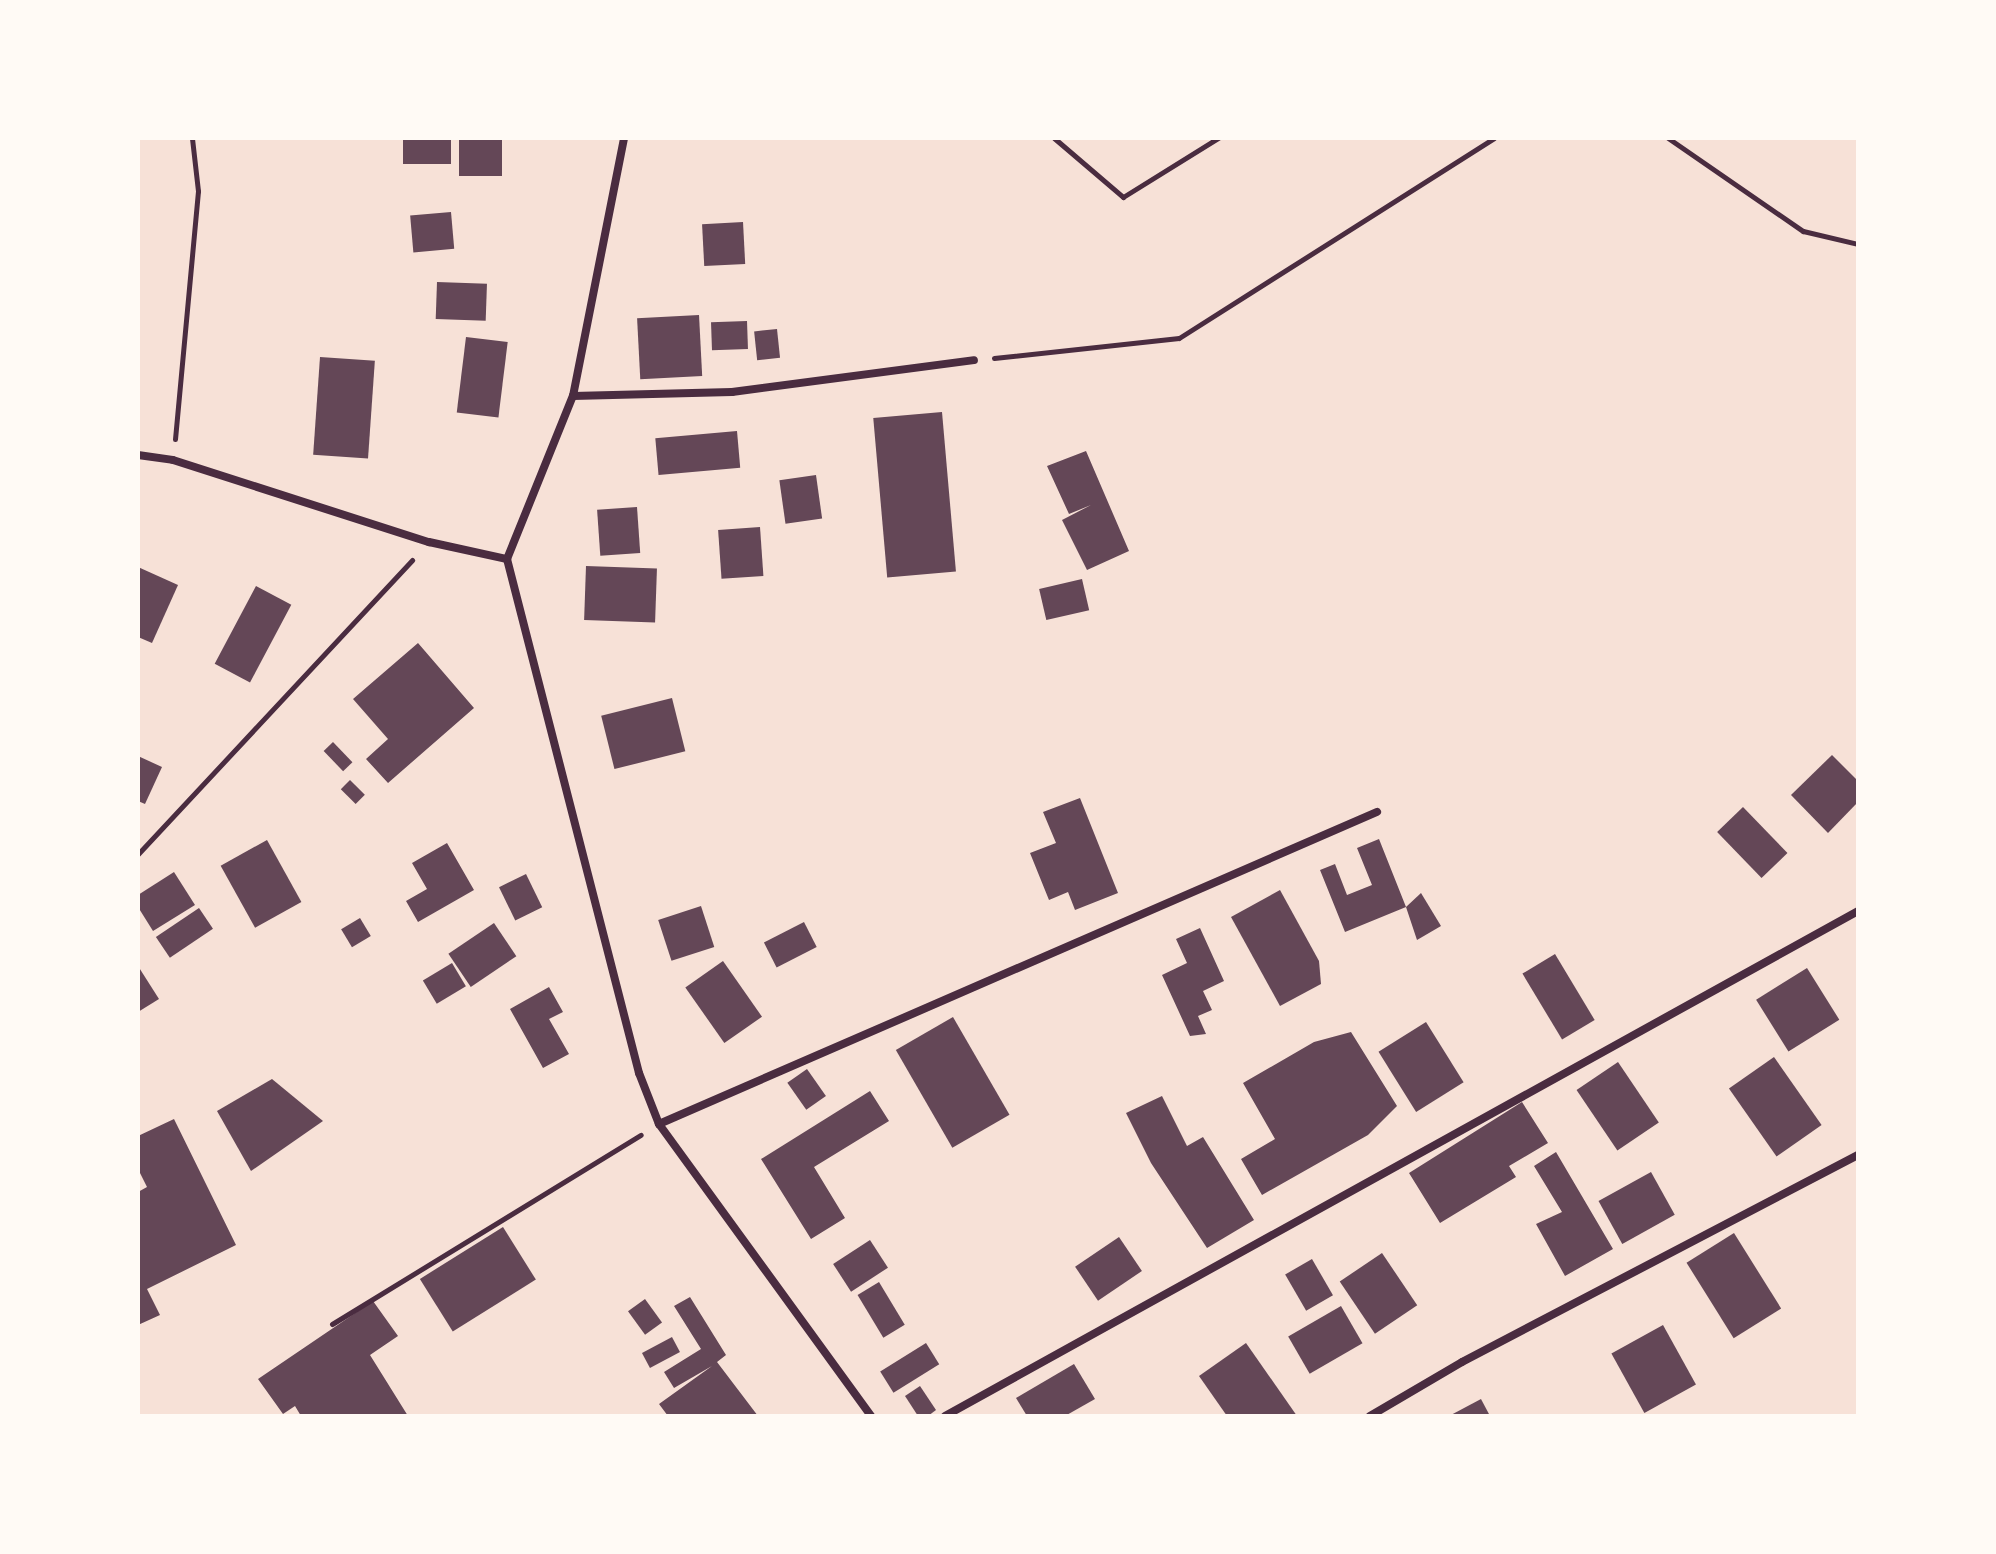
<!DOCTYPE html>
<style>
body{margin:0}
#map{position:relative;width:1996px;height:1554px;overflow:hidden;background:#f7e1d7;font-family:"Golos Text",sans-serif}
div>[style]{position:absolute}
.building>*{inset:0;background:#644757;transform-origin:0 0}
.path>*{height:5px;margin:-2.5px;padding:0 2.5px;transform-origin:2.5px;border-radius:2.5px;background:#4a2c40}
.minor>*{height:8px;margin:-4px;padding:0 4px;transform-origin:4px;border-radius:4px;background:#4a2c40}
span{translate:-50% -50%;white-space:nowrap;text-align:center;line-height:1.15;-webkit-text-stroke:6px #fffaf5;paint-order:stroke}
.frame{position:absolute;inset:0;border:140px solid #fffaf5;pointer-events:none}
</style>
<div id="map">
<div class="building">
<i style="left:403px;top:138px;width:48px;height:26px"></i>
<i style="left:459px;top:138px;width:43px;height:38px"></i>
<i style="left:451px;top:212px;width:37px;height:41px;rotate:85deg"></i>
<i style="left:743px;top:222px;width:42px;height:41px;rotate:87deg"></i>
<i style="left:437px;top:282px;width:50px;height:37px;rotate:2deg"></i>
<i style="left:699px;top:315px;width:61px;height:62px;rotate:87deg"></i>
<i style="left:747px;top:321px;width:28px;height:36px;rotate:88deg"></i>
<i style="left:777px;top:329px;width:29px;height:23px;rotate:84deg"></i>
<i style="left:466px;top:337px;width:42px;height:76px;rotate:7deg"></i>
<i style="left:320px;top:357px;width:55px;height:98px;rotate:4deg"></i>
<i style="left:942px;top:412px;width:160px;height:69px;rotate:85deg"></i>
<i style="left:737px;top:431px;width:37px;height:82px;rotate:85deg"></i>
<i style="clip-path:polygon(1086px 451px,1129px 551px,1087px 570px,1062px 520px,1091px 505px,1069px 514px,1047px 466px)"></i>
<i style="left:816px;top:475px;width:44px;height:37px;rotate:82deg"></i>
<i style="left:637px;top:507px;width:46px;height:40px;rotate:86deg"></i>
<i style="left:760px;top:527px;width:49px;height:42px;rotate:86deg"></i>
<i style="left:586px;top:566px;width:71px;height:54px;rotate:2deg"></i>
<i style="clip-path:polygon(138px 567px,178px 585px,152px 643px,138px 637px)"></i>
<i style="left:1082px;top:579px;width:32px;height:44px;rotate:77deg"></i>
<i style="left:256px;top:586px;width:40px;height:88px;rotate:28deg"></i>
<i style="clip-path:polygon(418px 643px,474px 708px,388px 783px,366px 759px,388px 739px,353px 699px)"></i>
<i style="left:672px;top:698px;width:55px;height:73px;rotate:76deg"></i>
<i style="left:333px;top:742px;width:28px;height:13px;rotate:46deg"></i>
<i style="clip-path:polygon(1832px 755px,1858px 781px,1858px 802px,1828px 833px,1791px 795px)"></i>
<i style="clip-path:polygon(138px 756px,162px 767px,145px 804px,138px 801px)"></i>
<i style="left:350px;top:780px;width:21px;height:13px;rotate:45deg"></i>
<i style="clip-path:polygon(1080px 798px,1118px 893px,1075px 910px,1068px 892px,1049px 900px,1030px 853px,1056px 843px,1043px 812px)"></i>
<i style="left:1743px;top:807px;width:64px;height:36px;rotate:46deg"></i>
<i style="clip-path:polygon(1379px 839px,1406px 907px,1345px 932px,1320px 870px,1335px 864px,1347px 895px,1372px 885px,1357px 848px)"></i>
<i style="left:267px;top:840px;width:71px;height:53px;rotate:61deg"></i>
<i style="clip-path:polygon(447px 843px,474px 890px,418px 922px,406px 901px,427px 889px,412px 863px)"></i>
<i style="clip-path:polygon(174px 872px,195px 905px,153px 931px,138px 907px,138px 895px)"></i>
<i style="left:526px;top:874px;width:37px;height:30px;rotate:64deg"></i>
<i style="clip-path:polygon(1280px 890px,1319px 961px,1321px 984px,1280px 1006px,1231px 917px)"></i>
<i style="clip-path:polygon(1421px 893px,1441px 926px,1417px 940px,1406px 907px)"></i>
<i style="left:701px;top:906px;width:43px;height:45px;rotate:72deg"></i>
<i style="left:199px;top:908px;width:25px;height:52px;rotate:56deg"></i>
<i style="left:360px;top:918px;width:21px;height:22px;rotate:59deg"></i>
<i style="left:804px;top:922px;width:28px;height:45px;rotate:63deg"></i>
<i style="left:494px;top:923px;width:40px;height:55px;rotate:56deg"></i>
<i style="clip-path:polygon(1200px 928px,1224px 981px,1203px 991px,1212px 1010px,1198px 1016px,1206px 1034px,1190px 1036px,1162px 975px,1187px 963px,1176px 939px)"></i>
<i style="left:1555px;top:954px;width:77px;height:38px;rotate:59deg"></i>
<i style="left:723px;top:961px;width:68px;height:46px;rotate:55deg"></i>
<i style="left:452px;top:963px;width:27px;height:34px;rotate:59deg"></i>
<i style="clip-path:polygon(138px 966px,159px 999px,138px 1012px)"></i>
<i style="left:1807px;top:968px;width:61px;height:60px;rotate:58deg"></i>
<i style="clip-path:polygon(549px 987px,563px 1012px,549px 1019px,569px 1054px,543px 1068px,510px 1009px)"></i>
<i style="left:953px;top:1017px;width:113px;height:66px;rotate:60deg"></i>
<i style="left:1426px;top:1022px;width:71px;height:56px;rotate:58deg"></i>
<i style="clip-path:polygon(1351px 1032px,1397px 1106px,1368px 1135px,1262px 1195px,1241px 1159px,1275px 1139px,1243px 1083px,1314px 1042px)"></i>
<i style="left:1774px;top:1057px;width:83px;height:55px;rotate:55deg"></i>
<i style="left:1618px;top:1062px;width:73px;height:50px;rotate:56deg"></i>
<i style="left:807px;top:1069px;width:33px;height:24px;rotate:55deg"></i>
<i style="clip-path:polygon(272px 1079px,323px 1121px,251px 1171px,217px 1111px)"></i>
<i style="clip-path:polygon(870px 1091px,889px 1121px,814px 1167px,845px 1218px,811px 1239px,761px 1159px)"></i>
<i style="clip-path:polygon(1162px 1096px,1187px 1146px,1203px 1137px,1254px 1220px,1207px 1248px,1151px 1163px,1126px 1113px)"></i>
<i style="clip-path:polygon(1522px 1102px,1548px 1143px,1509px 1166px,1516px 1177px,1440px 1223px,1409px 1173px)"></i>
<i style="clip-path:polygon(174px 1119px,236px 1245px,147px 1289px,160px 1315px,138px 1325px,138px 1192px,147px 1187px,138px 1169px,138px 1136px)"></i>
<i style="clip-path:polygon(1556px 1152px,1613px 1249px,1565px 1276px,1536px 1224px,1562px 1212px,1534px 1166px)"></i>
<i style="left:1651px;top:1172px;width:49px;height:60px;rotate:61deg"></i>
<i style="left:503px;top:1227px;width:62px;height:98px;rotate:58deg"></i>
<i style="left:1734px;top:1233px;width:89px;height:56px;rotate:58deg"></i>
<i style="left:1119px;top:1237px;width:41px;height:53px;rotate:56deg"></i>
<i style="left:870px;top:1240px;width:33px;height:44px;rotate:57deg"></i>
<i style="left:1382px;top:1253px;width:63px;height:51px;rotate:56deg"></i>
<i style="left:1312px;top:1259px;width:42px;height:31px;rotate:60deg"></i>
<i style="left:879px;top:1282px;width:50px;height:25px;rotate:59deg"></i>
<i style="clip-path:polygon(690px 1297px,726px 1355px,717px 1362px,758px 1416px,668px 1416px,659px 1404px,712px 1366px,674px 1388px,664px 1372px,701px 1349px,674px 1306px)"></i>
<i style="left:645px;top:1299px;width:29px;height:21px;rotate:54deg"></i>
<i style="clip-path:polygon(373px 1301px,398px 1336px,370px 1355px,408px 1416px,301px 1416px,295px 1406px,283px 1414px,258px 1379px)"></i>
<i style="left:1341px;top:1306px;width:43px;height:61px;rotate:60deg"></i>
<i style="left:1663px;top:1325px;width:68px;height:59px;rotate:61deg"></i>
<i style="left:672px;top:1337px;width:17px;height:34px;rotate:62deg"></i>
<i style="left:926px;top:1343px;width:25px;height:54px;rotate:58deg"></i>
<i style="clip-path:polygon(1246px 1343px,1297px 1416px,1227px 1416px,1199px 1376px)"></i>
<i style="clip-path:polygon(1074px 1364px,1095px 1399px,1065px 1416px,1027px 1416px,1016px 1398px)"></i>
<i style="clip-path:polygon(920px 1386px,936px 1410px,928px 1416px,918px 1416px,905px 1396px)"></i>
<i style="clip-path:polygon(1481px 1399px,1490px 1416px,1449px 1416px)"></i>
</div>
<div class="path">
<i style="left:1054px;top:138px;width:91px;rotate:40.5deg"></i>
<i style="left:1123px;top:197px;width:112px;rotate:-31.8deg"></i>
<i style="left:1668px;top:138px;width:164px;rotate:34.6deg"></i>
<i style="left:1803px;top:231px;width:57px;rotate:13.3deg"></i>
<i style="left:994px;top:358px;width:186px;rotate:-6.2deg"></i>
<i style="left:1179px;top:338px;width:373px;rotate:-32.4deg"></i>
<i style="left:175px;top:439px;width:249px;rotate:-84.7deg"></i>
<i style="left:198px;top:191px;width:53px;rotate:-96.5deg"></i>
<i style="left:138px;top:854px;width:402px;rotate:-47deg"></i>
<i style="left:332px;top:1324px;width:362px;rotate:-31.5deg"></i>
</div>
<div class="minor">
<i style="left:573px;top:396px;width:159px;rotate:-1.4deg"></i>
<i style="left:732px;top:392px;width:244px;rotate:-7.5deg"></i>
<i style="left:138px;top:455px;width:35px;rotate:8deg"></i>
<i style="left:173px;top:460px;width:269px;rotate:17.8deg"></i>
<i style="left:429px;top:542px;width:80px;rotate:12.3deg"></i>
<i style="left:507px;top:559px;width:531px;rotate:75.6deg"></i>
<i style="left:639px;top:1073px;width:55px;rotate:68.6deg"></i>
<i style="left:659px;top:1124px;width:361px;rotate:54deg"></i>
<i style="left:507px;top:559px;width:176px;rotate:-68deg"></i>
<i style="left:573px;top:396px;width:263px;rotate:-78.8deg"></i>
<i style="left:659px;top:1124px;width:783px;rotate:-23.49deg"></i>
<i style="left:945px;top:1416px;width:1043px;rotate:-28.95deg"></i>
<i style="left:1370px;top:1416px;width:107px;rotate:-30.4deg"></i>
<i style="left:1462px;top:1362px;width:447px;rotate:-27.6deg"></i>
</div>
<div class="frame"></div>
</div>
